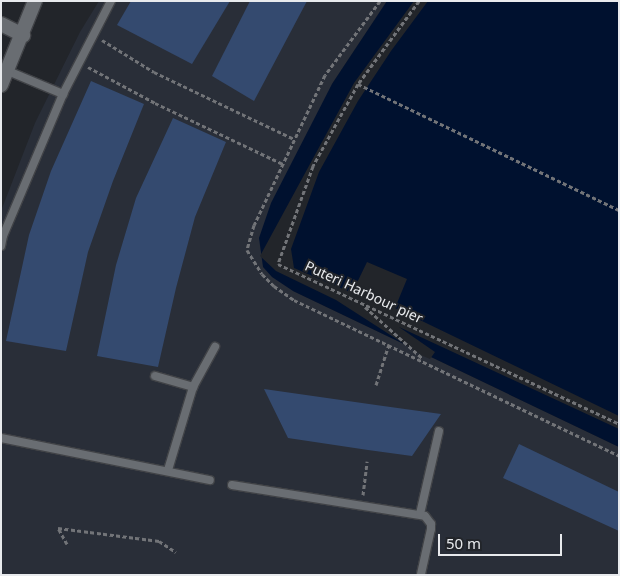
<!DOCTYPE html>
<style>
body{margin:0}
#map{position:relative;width:620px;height:576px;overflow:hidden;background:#22252a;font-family:"Noto Sans",sans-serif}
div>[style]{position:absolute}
.built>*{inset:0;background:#292e38}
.water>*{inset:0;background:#00112f}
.pier>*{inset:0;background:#22252a}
.building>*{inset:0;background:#344a6f}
.path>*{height:3px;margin-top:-1.5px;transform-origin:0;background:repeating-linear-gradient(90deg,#727478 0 4px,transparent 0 6.5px)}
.roads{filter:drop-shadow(1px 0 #414347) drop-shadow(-1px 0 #414347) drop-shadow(0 1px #414347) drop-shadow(0 -1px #414347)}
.service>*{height:8px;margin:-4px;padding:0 4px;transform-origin:4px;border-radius:4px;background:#696d72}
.minor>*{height:14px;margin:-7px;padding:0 7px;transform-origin:7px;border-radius:7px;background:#696d72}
.tertiary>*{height:14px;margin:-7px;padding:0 7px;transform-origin:7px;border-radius:7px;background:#696d72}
span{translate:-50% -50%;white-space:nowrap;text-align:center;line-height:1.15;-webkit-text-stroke:4px #22252a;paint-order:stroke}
.street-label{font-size:14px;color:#e8eaed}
.frame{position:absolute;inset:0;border:2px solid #e8eaed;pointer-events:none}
.scale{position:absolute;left:438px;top:534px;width:124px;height:22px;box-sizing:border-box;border:2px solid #e8eaed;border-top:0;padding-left:6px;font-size:15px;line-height:18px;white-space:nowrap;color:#e8eaed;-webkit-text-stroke:4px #22252a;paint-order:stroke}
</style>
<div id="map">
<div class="built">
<i style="clip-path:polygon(99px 1px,387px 1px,332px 84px,293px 291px,619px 447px,619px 575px,1px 575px,1px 211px,35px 123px,80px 32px)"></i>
</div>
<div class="water">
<i style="clip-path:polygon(387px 1px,619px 1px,619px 447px,293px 291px,272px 277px,263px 267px,259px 238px,271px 203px,332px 84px)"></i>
</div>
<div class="pier">
<i style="clip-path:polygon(414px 1px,428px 1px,391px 51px,358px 101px,319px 172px,291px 249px,294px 268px,352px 293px,367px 262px,407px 279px,395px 308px,619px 416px,619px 429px,399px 327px,435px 352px,430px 359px,423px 356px,336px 300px,276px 271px,260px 256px,354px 83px)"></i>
</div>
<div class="building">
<i style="clip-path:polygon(131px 1px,230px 1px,192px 64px,117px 25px)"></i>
<i style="clip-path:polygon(250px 1px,307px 1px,254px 101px,212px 76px)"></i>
<i style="clip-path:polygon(91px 81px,144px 104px,113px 181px,88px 252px,66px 351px,6px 341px,29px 235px,51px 171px)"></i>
<i style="clip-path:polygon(173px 118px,226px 142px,195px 217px,176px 288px,158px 367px,97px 356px,116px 265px,136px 198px)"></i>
<i style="clip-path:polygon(264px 389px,376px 405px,441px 414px,412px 456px,368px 450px,288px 438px)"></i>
<i style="clip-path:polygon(519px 444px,619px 492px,619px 531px,503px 478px)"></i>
</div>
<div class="path">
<i style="left:380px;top:1px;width:92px;rotate:126.6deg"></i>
<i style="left:325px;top:75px;width:166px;rotate:115.3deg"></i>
<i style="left:254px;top:225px;width:26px;rotate:106deg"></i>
<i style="left:247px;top:250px;width:28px;rotate:58deg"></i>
<i style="left:262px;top:274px;width:17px;rotate:45deg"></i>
<i style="left:274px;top:286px;width:24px;rotate:35deg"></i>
<i style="left:294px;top:300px;width:361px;rotate:25.6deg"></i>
<i style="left:419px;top:1px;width:103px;rotate:126.3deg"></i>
<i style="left:358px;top:84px;width:290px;rotate:25.8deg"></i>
<i style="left:102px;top:40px;width:61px;rotate:31.6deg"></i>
<i style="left:154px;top:72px;width:155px;rotate:25.6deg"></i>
<i style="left:88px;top:67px;width:76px;rotate:28.2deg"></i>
<i style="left:155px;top:103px;width:142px;rotate:25.5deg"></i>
<i style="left:358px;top:84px;width:94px;rotate:118.8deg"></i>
<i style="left:313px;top:166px;width:104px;rotate:109.7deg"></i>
<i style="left:278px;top:264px;width:377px;rotate:25.1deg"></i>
<i style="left:365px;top:307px;width:76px;rotate:41.8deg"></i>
<i style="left:376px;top:385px;width:43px;rotate:-72.4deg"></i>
<i style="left:363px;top:495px;width:34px;rotate:-83deg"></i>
<i style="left:67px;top:544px;width:18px;rotate:-119deg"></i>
<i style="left:58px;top:528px;width:102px;rotate:7.3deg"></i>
<i style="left:159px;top:541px;width:20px;rotate:33deg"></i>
</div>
<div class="roads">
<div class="service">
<i style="left:8px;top:71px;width:60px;rotate:22.7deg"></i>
<i style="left:1px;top:246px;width:10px;rotate:-79deg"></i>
<i style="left:3px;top:236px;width:154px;rotate:-67.1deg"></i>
<i style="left:63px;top:94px;width:105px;rotate:-62.7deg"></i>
<i style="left:155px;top:376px;width:40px;rotate:16deg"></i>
<i style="left:1px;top:438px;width:213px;rotate:11.4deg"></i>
<i style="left:168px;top:470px;width:87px;rotate:-73.2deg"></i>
<i style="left:193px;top:387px;width:46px;rotate:-61.2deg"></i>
<i style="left:232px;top:485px;width:195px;rotate:9.1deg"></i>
<i style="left:425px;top:516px;width:10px;rotate:53deg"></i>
<i style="left:431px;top:524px;width:5px;rotate:90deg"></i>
<i style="left:431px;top:529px;width:46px;rotate:102.5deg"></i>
<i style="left:420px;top:514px;width:85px;rotate:-77.1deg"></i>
</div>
<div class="minor">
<i style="left:1px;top:24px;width:25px;rotate:27deg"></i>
</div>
<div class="tertiary">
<i style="left:1px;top:85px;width:91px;rotate:-68deg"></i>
</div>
</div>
<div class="street-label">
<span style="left:364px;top:292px;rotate:25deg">Puteri Harbour pier</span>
</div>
<div class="frame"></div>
<div class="scale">50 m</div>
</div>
